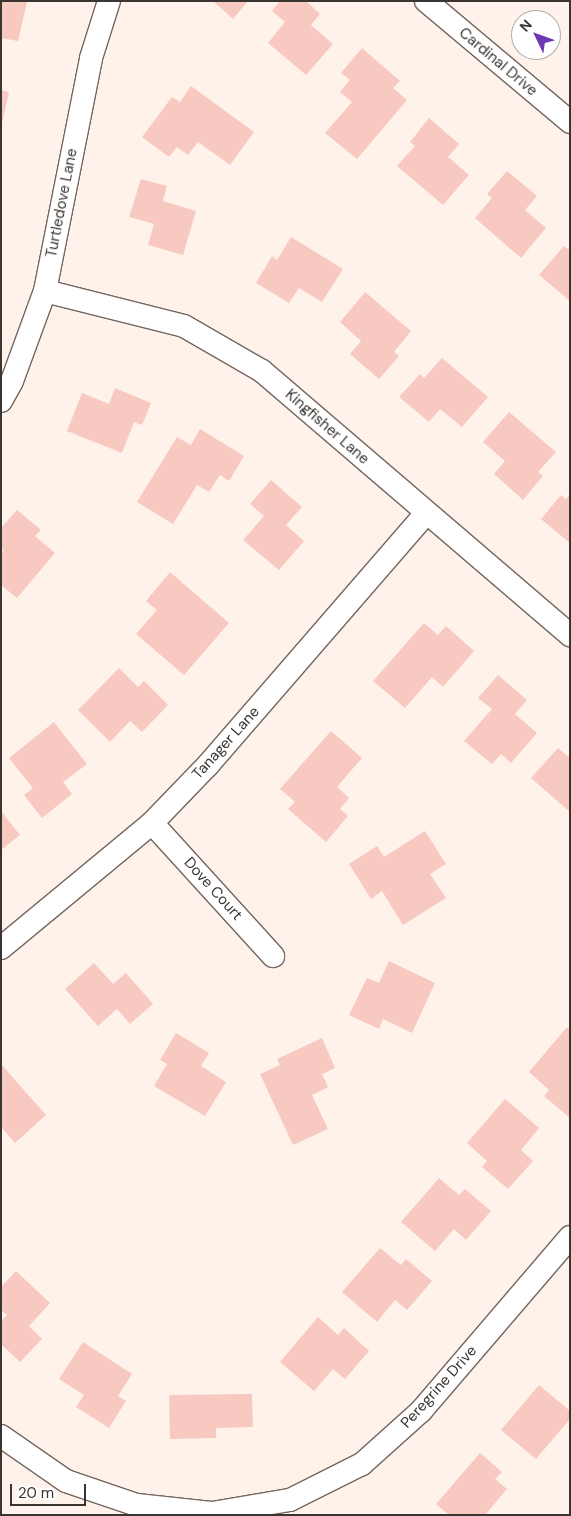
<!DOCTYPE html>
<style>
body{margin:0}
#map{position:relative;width:571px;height:1516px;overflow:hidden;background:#fff2eb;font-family:"DM Sans",sans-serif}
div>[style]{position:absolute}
.building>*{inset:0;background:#f8c9c0}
.roads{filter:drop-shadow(1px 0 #73665e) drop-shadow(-1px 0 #73665e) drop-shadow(0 1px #73665e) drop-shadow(0 -1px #73665e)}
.minor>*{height:22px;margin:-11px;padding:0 11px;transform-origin:11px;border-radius:11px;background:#fff}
span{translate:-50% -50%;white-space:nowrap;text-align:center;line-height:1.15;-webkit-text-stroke:4px #fff;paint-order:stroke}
.street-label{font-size:15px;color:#3b3531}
.frame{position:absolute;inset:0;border:2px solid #3b3531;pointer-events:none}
.north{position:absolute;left:511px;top:10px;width:50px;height:50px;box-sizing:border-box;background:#fff;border:1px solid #b1aead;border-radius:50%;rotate:312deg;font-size:14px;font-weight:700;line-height:20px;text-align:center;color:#3b3531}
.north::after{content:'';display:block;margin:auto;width:18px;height:22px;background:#6d39b0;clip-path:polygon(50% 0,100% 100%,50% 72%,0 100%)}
.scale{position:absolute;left:10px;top:1484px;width:76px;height:22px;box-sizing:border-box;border:2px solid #3b3531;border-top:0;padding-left:6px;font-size:15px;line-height:18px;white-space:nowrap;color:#3b3531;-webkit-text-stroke:4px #fff;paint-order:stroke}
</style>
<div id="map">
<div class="building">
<i style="clip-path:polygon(1px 1px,27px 2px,18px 41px,1px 38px)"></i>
<i style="clip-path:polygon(213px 1px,248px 1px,233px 19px)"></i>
<i style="clip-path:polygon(280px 1px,306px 1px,320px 14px,311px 25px,333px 44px,306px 75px,268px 43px,285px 22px,272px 11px)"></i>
<i style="clip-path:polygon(362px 48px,400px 81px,393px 88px,407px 100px,357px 159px,325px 133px,352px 102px,340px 92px,350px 80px,341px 73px)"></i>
<i style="clip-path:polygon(191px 86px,254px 132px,230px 165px,198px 142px,188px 155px,177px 147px,169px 157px,142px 137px,172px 97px,180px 102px)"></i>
<i style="clip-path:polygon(1px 90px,9px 92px,2px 123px,1px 123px)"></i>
<i style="clip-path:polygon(429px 118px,459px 144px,448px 157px,469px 175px,443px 205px,397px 166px,415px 146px,410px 142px)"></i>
<i style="clip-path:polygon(507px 171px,537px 196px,525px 210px,546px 228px,521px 258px,475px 218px,492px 198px,487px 194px)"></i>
<i style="clip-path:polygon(141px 179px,167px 186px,163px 201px,196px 211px,183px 255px,148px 245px,154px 224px,129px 217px)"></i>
<i style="clip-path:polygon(291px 237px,343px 269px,322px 302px,299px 288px,289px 303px,256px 283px,272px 256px,277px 260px)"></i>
<i style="clip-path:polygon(564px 246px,570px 250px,570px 301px,539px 275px)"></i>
<i style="clip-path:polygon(365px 292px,411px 331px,394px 352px,399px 356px,379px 379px,350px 354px,361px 341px,340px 322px)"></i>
<i style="clip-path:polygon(442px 358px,488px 397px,462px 427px,440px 409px,429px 422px,399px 397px,420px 374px,424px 378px)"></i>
<i style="clip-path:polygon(115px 388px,151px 403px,142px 425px,134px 422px,122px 453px,67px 431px,82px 393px,109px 404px)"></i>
<i style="clip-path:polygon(509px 412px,556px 452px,538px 472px,543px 476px,523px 500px,494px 474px,505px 461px,483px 442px)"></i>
<i style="clip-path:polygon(200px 429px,244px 456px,229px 481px,220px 475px,209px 492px,197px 485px,173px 524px,137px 502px,177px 437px,191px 445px)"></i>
<i style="clip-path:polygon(271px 480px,302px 507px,286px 525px,304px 541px,279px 570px,243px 540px,264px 516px,250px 504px)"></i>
<i style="clip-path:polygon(561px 495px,566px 499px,570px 495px,570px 543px,541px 519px)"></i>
<i style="clip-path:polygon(17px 510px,41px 530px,35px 536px,55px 553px,17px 598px,1px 585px,1px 553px,4px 550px,1px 548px,1px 528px)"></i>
<i style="clip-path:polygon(170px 572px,229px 623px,184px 675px,136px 634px,157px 610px,146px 601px)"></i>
<i style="clip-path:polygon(424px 623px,438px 635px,446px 626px,474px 651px,443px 687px,432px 677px,405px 708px,373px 681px)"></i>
<i style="clip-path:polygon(119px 668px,138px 687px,144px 681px,168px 705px,142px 732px,130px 721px,110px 742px,78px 710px)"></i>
<i style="clip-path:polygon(498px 675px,527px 700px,515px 714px,537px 733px,511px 763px,501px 754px,492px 764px,464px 741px,492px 709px,478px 698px)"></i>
<i style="clip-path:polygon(54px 722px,87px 764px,63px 782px,72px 794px,42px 818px,24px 795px,33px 788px,9px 758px)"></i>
<i style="clip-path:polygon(331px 731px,362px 758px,337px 787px,349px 798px,340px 809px,348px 816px,326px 842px,288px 809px,295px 802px,280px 789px)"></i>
<i style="clip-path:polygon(558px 748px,570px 758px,570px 812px,531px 778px)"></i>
<i style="clip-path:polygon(1px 811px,20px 835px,1px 850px)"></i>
<i style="clip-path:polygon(425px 831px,446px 864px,430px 874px,446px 898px,403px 925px,382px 891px,371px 899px,349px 864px,377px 846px,384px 857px)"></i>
<i style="clip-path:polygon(389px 961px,435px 983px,412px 1033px,383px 1019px,379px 1029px,349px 1015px,367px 978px,379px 983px)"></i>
<i style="clip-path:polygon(94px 963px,113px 984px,126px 973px,153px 1004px,130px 1024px,117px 1009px,98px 1026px,65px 989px)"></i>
<i style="clip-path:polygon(567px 1027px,570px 1030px,570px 1118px,544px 1096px,549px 1090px,529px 1072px)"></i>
<i style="clip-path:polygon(176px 1033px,209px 1053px,201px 1066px,226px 1082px,205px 1116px,154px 1086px,167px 1064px,160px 1060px)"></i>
<i style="clip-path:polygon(322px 1038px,335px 1068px,322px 1074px,328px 1087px,312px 1095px,328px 1129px,293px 1145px,260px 1074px,280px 1065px,277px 1059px)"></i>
<i style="clip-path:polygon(1px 1064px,46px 1115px,15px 1143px,1px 1127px)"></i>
<i style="clip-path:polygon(505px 1099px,539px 1128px,521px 1150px,533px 1161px,508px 1189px,482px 1167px,487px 1161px,467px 1143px)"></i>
<i style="clip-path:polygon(439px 1178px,459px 1195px,465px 1189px,491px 1211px,466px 1240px,454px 1229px,435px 1251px,401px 1222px)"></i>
<i style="clip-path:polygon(380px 1248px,401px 1265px,406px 1259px,432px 1281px,407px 1310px,395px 1300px,377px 1322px,342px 1292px)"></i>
<i style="clip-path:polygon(16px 1271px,50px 1303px,29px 1326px,42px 1339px,20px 1362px,1px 1344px,1px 1321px,7px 1315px,1px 1310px,1px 1287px)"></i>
<i style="clip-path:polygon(318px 1317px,338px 1335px,344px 1328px,369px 1351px,345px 1379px,333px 1369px,314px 1391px,280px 1362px)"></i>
<i style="clip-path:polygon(83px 1342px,132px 1374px,118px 1396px,126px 1401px,109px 1428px,76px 1407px,84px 1395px,59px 1379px)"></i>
<i style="clip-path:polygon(539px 1385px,570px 1411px,570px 1419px,536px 1459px,501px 1430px)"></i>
<i style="clip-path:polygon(252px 1394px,253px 1427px,216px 1428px,216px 1438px,170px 1439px,169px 1395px)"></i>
<i style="clip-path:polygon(480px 1453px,502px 1472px,495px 1479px,507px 1489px,485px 1515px,449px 1515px,436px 1504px)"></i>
</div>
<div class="roads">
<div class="minor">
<i style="left:426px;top:1px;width:188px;rotate:40deg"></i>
<i style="left:45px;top:291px;width:143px;rotate:14.1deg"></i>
<i style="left:184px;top:326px;width:90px;rotate:30deg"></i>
<i style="left:262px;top:371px;width:406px;rotate:40.6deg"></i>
<i style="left:1px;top:401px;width:23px;rotate:-61deg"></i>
<i style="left:12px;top:381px;width:96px;rotate:-69.9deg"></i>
<i style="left:45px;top:291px;width:237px;rotate:-78.8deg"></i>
<i style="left:91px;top:58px;width:60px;rotate:-72.5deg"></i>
<i style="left:152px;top:823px;width:180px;rotate:47.7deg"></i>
<i style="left:1px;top:948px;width:196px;rotate:-39.6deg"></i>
<i style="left:152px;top:823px;width:81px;rotate:-46deg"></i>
<i style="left:208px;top:765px;width:333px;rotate:-49.1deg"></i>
<i style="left:1px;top:1436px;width:79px;rotate:34.7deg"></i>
<i style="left:66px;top:1481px;width:75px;rotate:18.7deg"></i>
<i style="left:137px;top:1505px;width:75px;rotate:6.1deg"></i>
<i style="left:212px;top:1513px;width:79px;rotate:-9.5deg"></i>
<i style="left:290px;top:1500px;width:80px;rotate:-26.6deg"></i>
<i style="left:362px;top:1464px;width:79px;rotate:-41.9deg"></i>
<i style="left:421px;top:1411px;width:229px;rotate:-49.4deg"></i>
</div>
</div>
<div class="street-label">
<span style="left:498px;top:62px;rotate:40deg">Cardinal Drive</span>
<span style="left:62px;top:203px;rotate:-79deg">Turtledove Lane</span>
<span style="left:327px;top:427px;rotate:41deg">Kingfisher Lane</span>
<span style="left:226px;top:743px;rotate:-48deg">Tanager Lane</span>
<span style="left:213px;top:889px;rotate:48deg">Dove Court</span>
<span style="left:439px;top:1387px;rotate:-48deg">Peregrine Drive</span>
</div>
<div class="frame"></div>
<div class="north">N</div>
<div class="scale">20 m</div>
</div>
